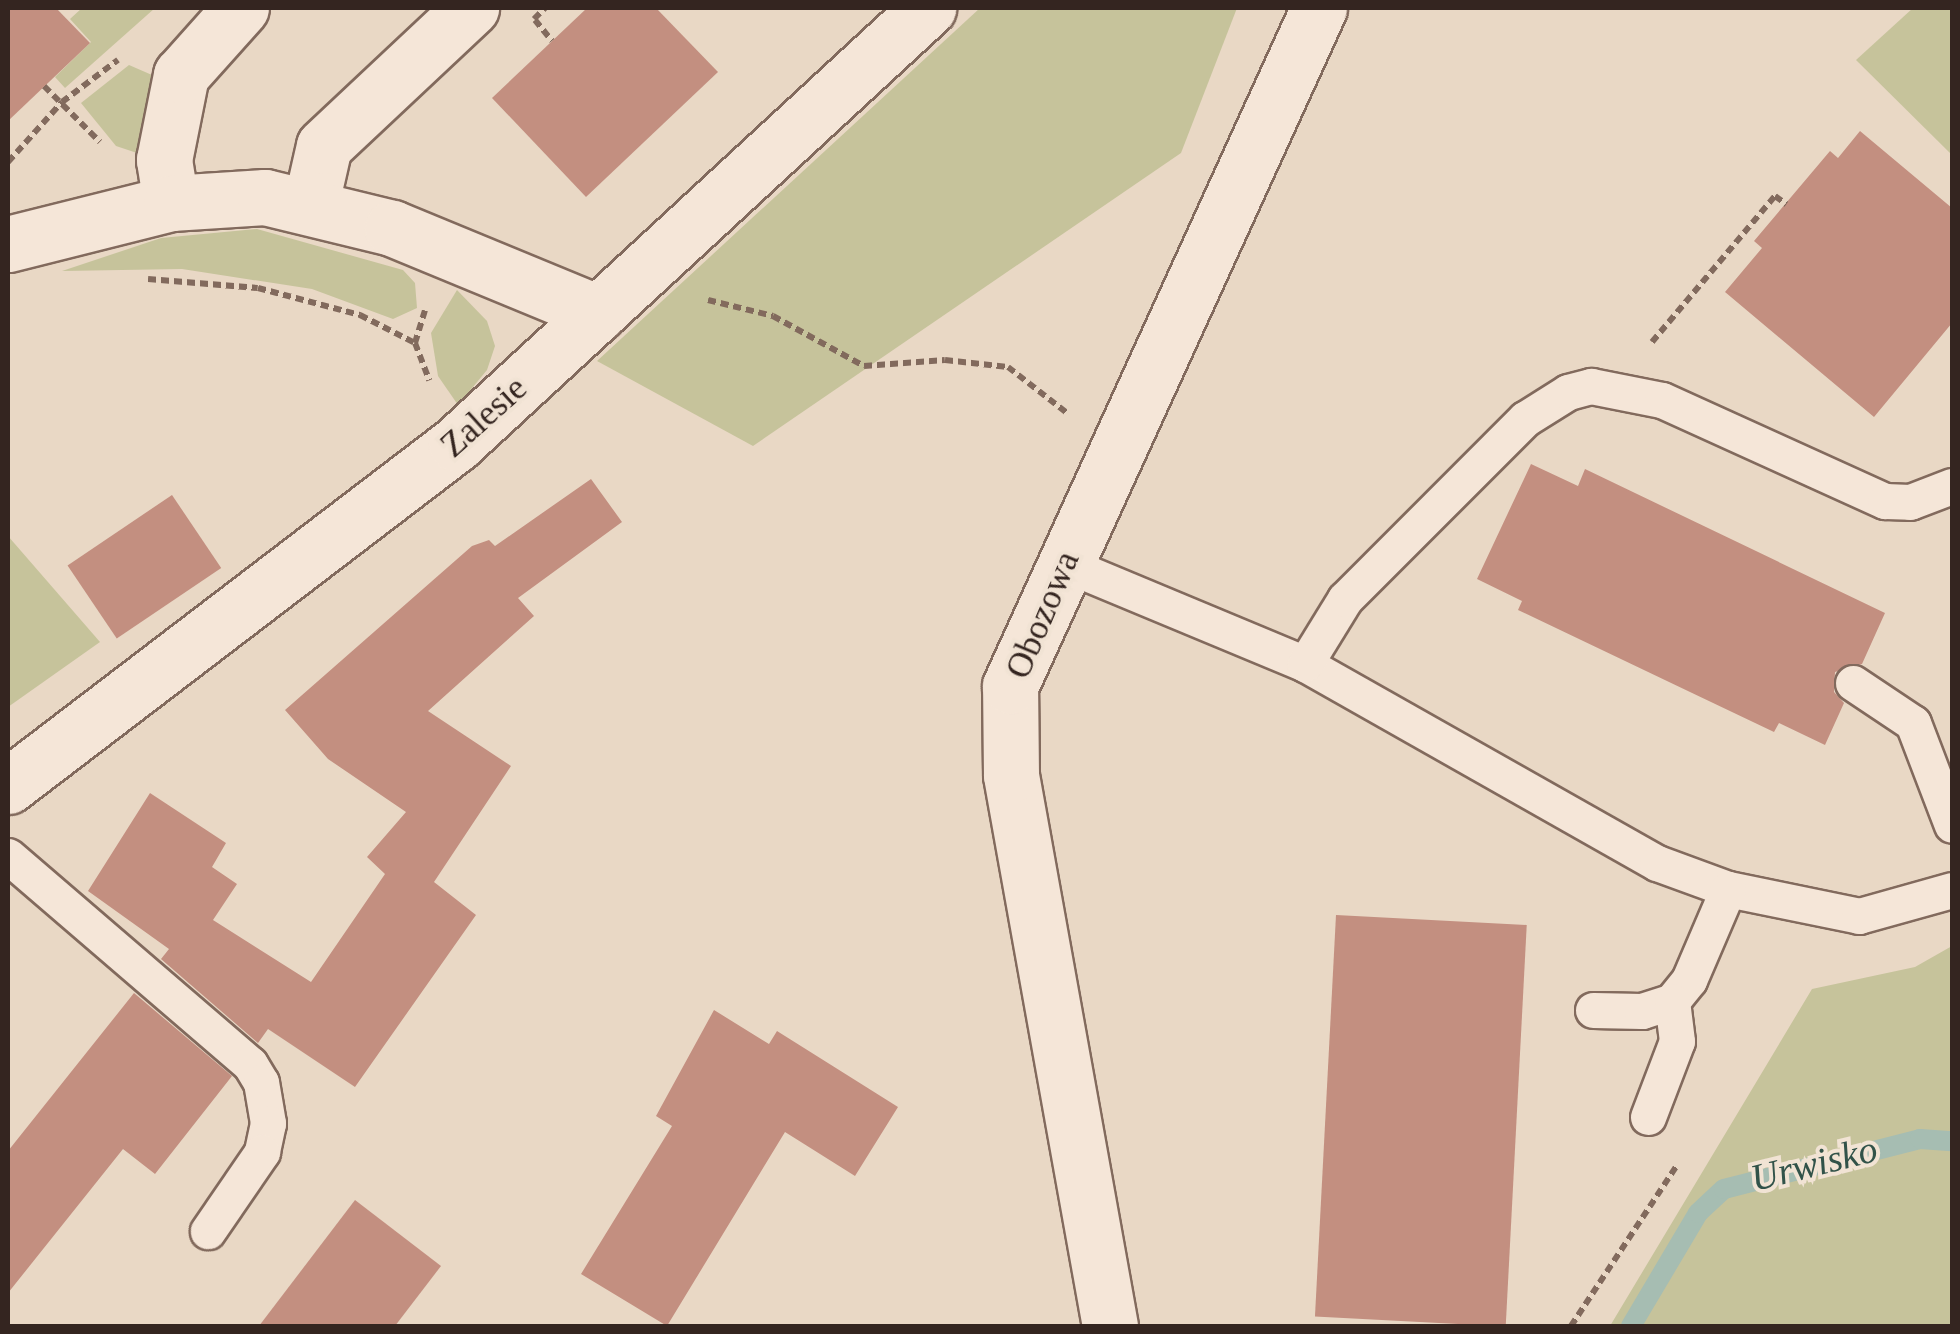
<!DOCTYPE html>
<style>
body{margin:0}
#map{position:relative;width:1960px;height:1334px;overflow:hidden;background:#e9d8c5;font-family:"Times New Roman",serif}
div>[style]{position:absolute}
.green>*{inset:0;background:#c6c39b}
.stream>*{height:20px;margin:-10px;padding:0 10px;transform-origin:10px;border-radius:10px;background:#a6bdb2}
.building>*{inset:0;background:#c38f80;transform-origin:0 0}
.path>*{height:6px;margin-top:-3px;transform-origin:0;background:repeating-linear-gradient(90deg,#826a5d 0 8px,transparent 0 13px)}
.roads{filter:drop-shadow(2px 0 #826a5d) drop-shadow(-2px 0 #826a5d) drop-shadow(0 2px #826a5d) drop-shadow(0 -2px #826a5d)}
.service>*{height:35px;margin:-17.5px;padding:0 17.5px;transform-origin:17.5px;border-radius:17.5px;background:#f5e6d8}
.minor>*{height:55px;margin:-27.5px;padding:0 27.5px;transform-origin:27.5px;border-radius:27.5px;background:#f5e6d8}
span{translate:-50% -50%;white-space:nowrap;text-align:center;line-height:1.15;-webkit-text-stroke:8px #f1e3d4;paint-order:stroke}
.street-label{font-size:35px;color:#342520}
.water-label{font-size:38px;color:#315249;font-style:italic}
.frame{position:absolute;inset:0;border:10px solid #342520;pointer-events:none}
</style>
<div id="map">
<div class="green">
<i style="clip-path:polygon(82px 8px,155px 8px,65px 88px,55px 77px,91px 42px,70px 19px)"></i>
<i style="clip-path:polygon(980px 8px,1237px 8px,1181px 153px,753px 446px,597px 361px)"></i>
<i style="clip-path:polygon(1913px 8px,1952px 8px,1952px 155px,1856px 60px)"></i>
<i style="clip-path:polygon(129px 65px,152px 75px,137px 153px,116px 146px,81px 103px)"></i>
<i style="clip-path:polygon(257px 229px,403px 270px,415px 283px,417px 308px,393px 319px,312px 289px,182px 269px,62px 271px,161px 238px)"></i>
<i style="clip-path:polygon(457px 290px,487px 321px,495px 346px,487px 370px,458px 405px,438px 376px,431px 333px)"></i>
<i style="clip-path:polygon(8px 536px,100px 642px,8px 707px)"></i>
<i style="clip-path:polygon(1952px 946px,1952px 1326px,1610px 1326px,1812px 989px,1915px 967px)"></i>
</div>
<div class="stream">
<i style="left:1631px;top:1326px;width:131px;rotate:-59.3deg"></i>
<i style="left:1698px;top:1213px;width:35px;rotate:-43deg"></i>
<i style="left:1724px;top:1189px;width:202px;rotate:-14.3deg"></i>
<i style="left:1920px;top:1139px;width:32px;rotate:4deg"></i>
</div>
<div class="building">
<i style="clip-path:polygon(8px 8px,56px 8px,90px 43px,8px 121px)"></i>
<i style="clip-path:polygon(587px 8px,656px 8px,718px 72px,586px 197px,492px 98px)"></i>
<i style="clip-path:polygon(1860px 131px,1952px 208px,1952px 323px,1874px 417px,1725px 292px,1762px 248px,1754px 241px,1830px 151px,1838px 158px)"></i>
<i style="clip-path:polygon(1531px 464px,1578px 486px,1585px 469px,1885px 613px,1862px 664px,1835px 672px,1834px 692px,1844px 703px,1825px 745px,1779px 723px,1774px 732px,1690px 692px,1518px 610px,1522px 601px,1477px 579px)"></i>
<i style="clip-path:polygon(591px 479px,622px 522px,518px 598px,534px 616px,428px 711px,511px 766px,434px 882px,476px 915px,355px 1087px,268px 1029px,258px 1043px,161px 959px,169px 949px,88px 891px,150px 793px,226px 843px,212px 867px,237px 884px,213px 920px,311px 982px,385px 874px,367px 857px,406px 812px,328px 759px,285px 710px,472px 546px,489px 540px,495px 546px)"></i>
<i style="left:172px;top:495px;width:88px;height:126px;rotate:56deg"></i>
<i style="left:1336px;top:915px;width:191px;height:402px;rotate:3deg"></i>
<i style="clip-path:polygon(134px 993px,232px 1076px,155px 1174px,123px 1149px,8px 1293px,8px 1151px)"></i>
<i style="clip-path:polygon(714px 1010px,769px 1044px,777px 1031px,898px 1107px,855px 1176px,785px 1132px,667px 1326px,581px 1274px,672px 1126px,656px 1116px)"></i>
<i style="clip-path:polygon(355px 1200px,441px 1266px,395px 1326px,259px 1326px)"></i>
</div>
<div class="path">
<i style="left:534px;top:19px;width:16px;rotate:-45deg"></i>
<i style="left:535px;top:20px;width:27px;rotate:51deg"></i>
<i style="left:44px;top:86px;width:79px;rotate:45deg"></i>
<i style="left:8px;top:162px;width:81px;rotate:-48deg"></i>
<i style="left:62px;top:102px;width:70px;rotate:-36.9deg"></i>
<i style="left:148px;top:279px;width:110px;rotate:4.7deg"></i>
<i style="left:258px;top:288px;width:106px;rotate:14.8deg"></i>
<i style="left:360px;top:315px;width:62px;rotate:27deg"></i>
<i style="left:415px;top:343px;width:40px;rotate:69deg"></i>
<i style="left:708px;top:300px;width:67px;rotate:13.8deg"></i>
<i style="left:773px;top:316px;width:104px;rotate:28.8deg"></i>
<i style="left:864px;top:366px;width:81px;rotate:-4.2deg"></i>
<i style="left:945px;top:360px;width:63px;rotate:6.3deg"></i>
<i style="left:1008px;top:367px;width:75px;rotate:37.9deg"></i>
<i style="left:1652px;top:342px;width:191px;rotate:-49.9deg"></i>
<i style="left:1775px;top:196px;width:14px;rotate:36deg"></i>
<i style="left:415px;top:343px;width:34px;rotate:-73deg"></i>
<i style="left:1571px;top:1326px;width:193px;rotate:-56.6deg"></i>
</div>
<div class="roads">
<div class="service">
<i style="left:1065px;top:564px;width:260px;rotate:22.6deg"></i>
<i style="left:1305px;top:664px;width:404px;rotate:29.5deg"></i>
<i style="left:1657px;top:863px;width:76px;rotate:20.1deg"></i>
<i style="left:1728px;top:889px;width:134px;rotate:11.6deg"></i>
<i style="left:1859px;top:916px;width:97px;rotate:-15.6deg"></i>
<i style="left:1305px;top:664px;width:76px;rotate:-58.4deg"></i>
<i style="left:1345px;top:599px;width:255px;rotate:-45deg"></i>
<i style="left:1525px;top:419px;width:51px;rotate:-32.1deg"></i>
<i style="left:1568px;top:392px;width:24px;rotate:-15deg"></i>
<i style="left:1591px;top:386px;width:72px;rotate:11.2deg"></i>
<i style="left:1662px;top:400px;width:245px;rotate:24.4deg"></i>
<i style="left:1885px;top:501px;width:25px;rotate:2deg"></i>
<i style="left:1910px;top:502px;width:45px;rotate:-20.9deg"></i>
<i style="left:1853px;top:683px;width:72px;rotate:33.7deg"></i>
<i style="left:1913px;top:723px;width:109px;rotate:69.1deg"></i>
<i style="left:8px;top:856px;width:319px;rotate:40.7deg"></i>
<i style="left:250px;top:1064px;width:21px;rotate:59deg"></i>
<i style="left:261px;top:1082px;width:42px;rotate:80.3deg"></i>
<i style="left:268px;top:1123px;width:30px;rotate:102deg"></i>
<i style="left:262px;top:1152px;width:96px;rotate:124.4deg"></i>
<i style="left:1593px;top:1010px;width:49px;rotate:1.2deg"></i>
<i style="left:1642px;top:1011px;width:32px;rotate:-18deg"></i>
<i style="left:1672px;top:1001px;width:27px;rotate:-51deg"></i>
<i style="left:1689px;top:980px;width:99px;rotate:-66.8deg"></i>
<i style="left:1648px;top:1117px;width:81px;rotate:-69.1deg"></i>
<i style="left:1677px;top:1041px;width:40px;rotate:-97.1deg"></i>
</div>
<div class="minor">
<i style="left:171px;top:203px;width:44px;rotate:-99.2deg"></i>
<i style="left:164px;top:160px;width:87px;rotate:-78.7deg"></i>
<i style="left:181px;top:75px;width:90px;rotate:-48.2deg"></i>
<i style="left:311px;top:203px;width:58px;rotate:-77.2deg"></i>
<i style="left:324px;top:146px;width:202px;rotate:-43.2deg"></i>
<i style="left:8px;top:244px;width:168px;rotate:-14.1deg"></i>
<i style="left:171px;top:203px;width:94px;rotate:-3.7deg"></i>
<i style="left:265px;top:197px;width:131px;rotate:13.7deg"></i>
<i style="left:392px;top:228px;width:223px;rotate:22.4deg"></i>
<i style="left:8px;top:786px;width:564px;rotate:-37.36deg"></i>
<i style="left:456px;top:444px;width:643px;rotate:-42.73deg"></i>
<i style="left:1110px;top:1326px;width:560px;rotate:-100.19deg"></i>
<i style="left:1011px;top:775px;width:89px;rotate:-90.6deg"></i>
<i style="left:1010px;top:686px;width:745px;rotate:-65.5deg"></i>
</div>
</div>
<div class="street-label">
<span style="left:484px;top:417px;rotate:-42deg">Zalesie</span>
<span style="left:1043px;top:615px;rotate:-67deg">Obozowa</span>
</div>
<div class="water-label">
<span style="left:1814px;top:1164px;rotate:-14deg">Urwisko</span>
</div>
<div class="frame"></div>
</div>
